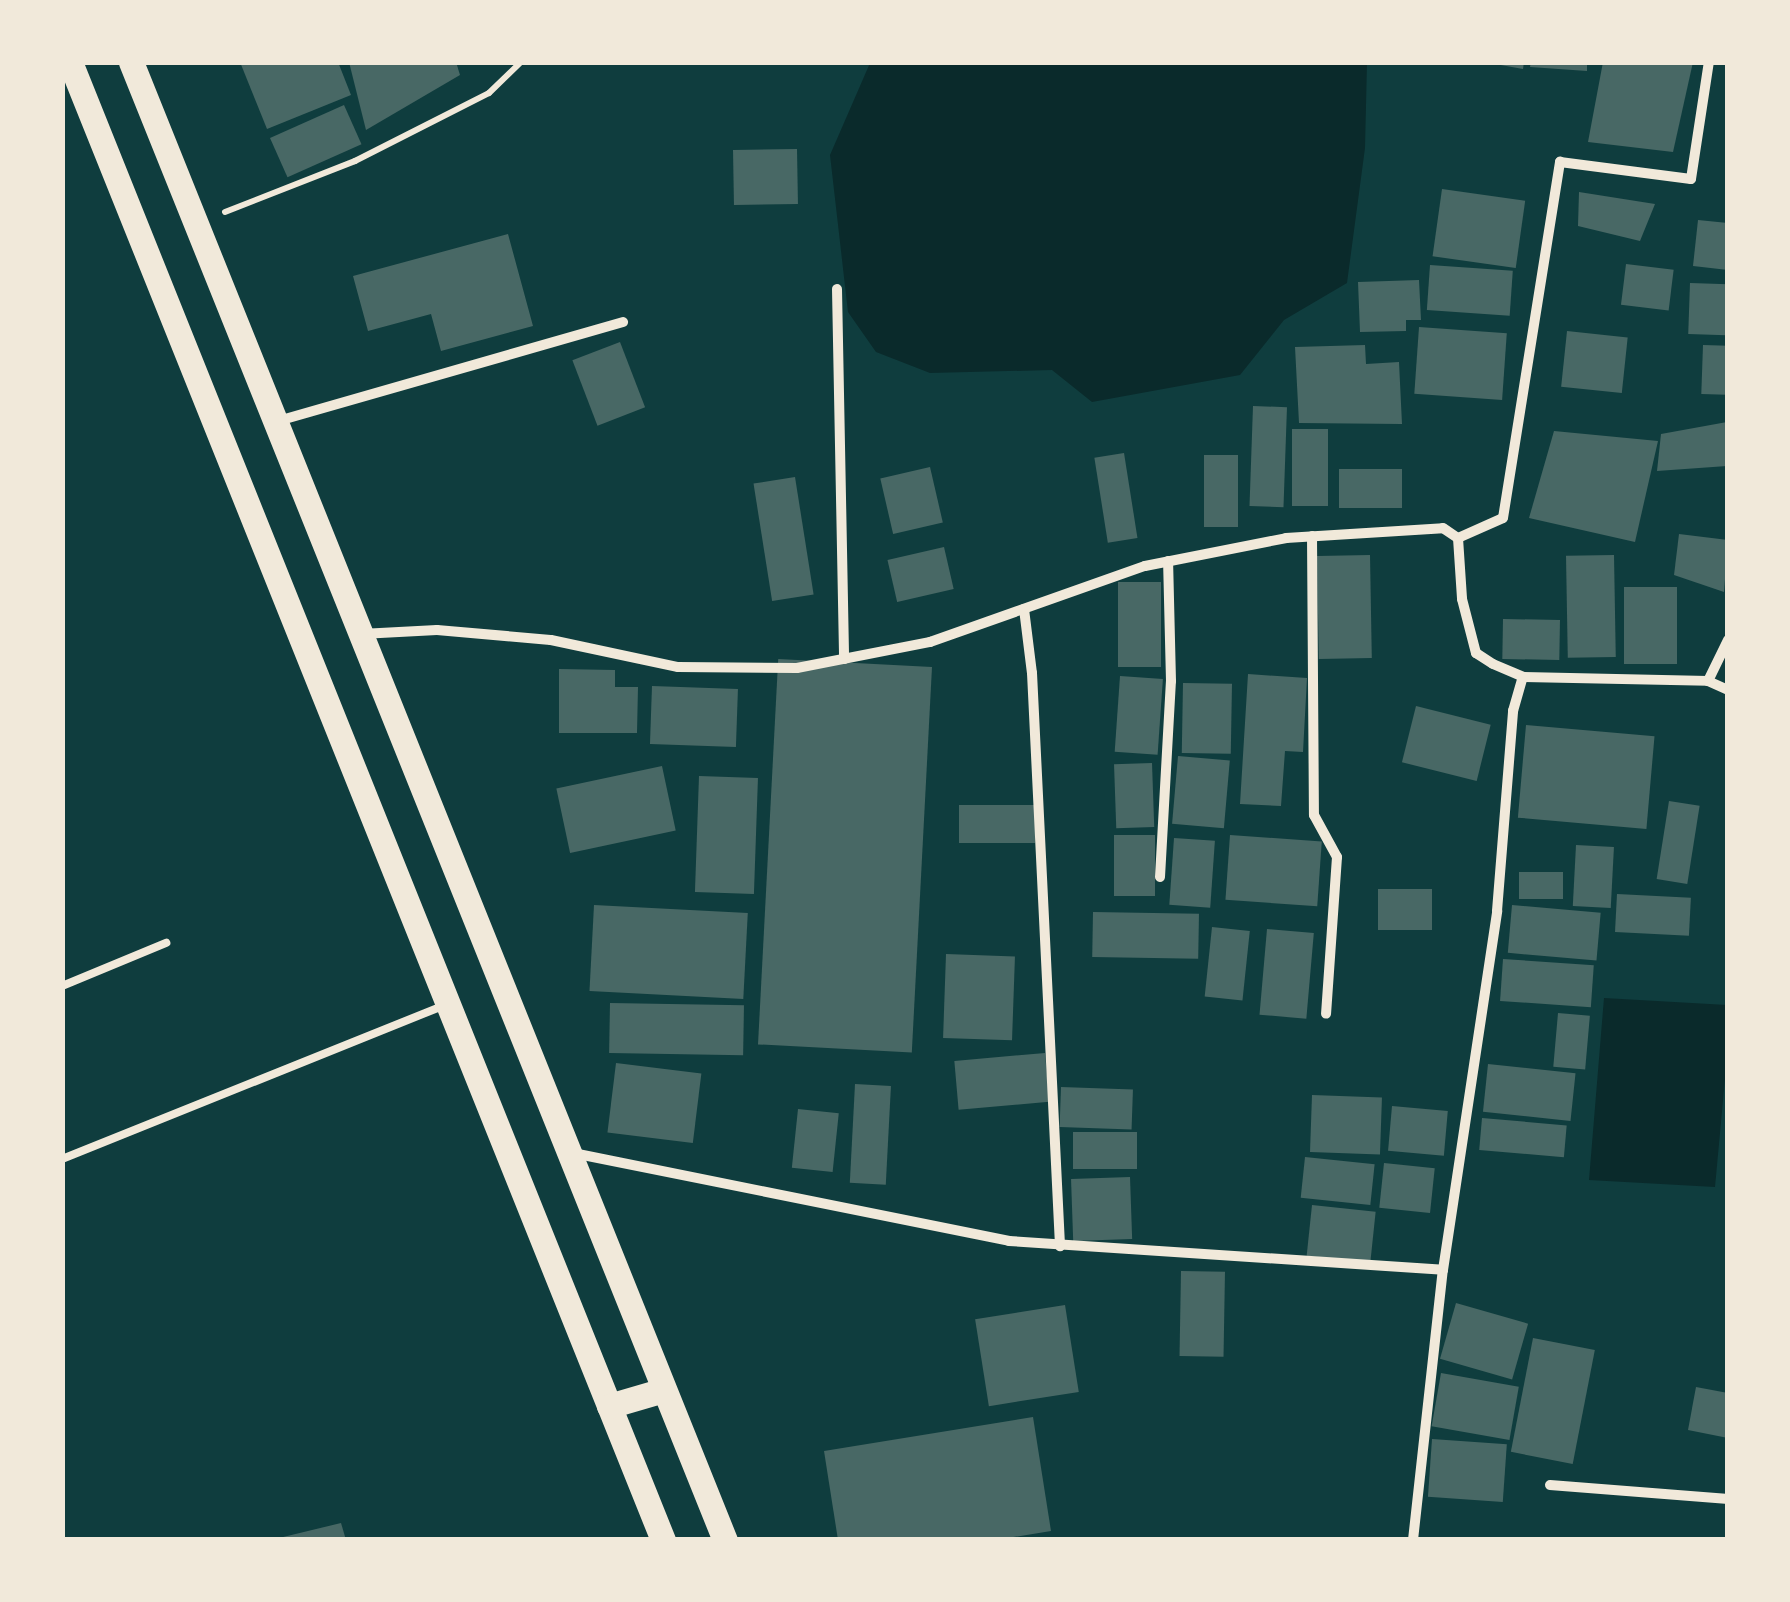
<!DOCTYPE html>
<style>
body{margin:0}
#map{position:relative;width:1790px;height:1602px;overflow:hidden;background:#0f3d3e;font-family:Poppins,sans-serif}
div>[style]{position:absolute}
.water>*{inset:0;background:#0a2a2b}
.building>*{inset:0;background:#486865;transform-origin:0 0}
.path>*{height:6px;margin:-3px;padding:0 3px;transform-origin:3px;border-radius:3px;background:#f1e9da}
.service>*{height:8px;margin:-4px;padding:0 4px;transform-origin:4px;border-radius:4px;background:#f1e9da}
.minor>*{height:10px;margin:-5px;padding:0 5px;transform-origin:5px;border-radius:5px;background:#f1e9da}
.primary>*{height:25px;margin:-12.5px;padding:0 12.5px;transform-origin:12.5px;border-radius:12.5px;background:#f1e9da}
span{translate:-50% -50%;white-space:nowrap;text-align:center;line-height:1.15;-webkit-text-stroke:10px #f1e9da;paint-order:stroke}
.frame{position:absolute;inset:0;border:65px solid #f1e9da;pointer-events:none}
</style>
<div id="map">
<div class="water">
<i style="clip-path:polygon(870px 63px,1367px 63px,1365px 148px,1347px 283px,1284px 320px,1240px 375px,1092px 402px,1052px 370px,930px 373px,876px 352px,848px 312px,830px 155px)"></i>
<i style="clip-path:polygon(1604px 998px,1727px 1005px,1727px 1057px,1715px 1187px,1589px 1180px)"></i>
</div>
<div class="building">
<i style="clip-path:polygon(240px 62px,338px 62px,351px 95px,267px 129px)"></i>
<i style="clip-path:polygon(349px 62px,456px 62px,460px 75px,366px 130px)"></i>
<i style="clip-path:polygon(1484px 62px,1524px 62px,1523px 69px)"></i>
<i style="clip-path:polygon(1531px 62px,1587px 62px,1587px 71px,1530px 67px)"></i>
<i style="clip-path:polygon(1603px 62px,1693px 62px,1673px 152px,1588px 142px)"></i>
<i style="left:344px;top:105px;width:43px;height:81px;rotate:66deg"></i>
<i style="left:797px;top:149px;width:55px;height:64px;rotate:89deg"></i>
<i style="left:1442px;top:189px;width:84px;height:68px;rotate:8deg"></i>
<i style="clip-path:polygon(1579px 192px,1655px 204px,1640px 241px,1578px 226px)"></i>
<i style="clip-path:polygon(1698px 220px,1728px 223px,1728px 270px,1693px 266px)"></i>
<i style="clip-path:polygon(508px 234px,533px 326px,441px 351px,431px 314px,368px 331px,353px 276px)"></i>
<i style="left:1626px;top:264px;width:48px;height:41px;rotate:7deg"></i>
<i style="left:1430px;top:265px;width:83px;height:45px;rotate:4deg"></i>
<i style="clip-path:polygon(1419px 280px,1421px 320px,1406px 320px,1406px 331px,1360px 332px,1358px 282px)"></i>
<i style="left:1690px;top:283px;width:38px;height:51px;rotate:2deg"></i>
<i style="left:1419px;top:327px;width:88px;height:67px;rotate:4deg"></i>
<i style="left:1567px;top:331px;width:61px;height:56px;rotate:6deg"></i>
<i style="left:620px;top:342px;width:70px;height:51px;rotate:69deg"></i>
<i style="clip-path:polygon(1365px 345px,1366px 364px,1399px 362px,1402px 424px,1299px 423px,1295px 347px)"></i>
<i style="left:1703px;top:345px;width:25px;height:49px;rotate:2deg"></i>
<i style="left:1253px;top:406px;width:34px;height:100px;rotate:2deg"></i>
<i style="clip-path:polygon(1727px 422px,1727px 466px,1657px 471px,1661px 434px)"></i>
<i style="left:1292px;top:429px;width:36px;height:77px"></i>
<i style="clip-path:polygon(1554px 431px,1658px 441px,1635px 542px,1529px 518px)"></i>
<i style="left:1124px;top:453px;width:86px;height:30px;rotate:81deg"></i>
<i style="left:1204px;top:455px;width:34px;height:72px"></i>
<i style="left:930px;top:467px;width:57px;height:51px;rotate:77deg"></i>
<i style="left:1339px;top:469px;width:63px;height:39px"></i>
<i style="left:795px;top:477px;width:119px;height:42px;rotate:81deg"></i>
<i style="clip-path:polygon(1679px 534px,1728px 540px,1724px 592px,1674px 575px)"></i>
<i style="left:944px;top:547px;width:43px;height:58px;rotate:77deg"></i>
<i style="left:1370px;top:555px;width:103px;height:53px;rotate:89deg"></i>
<i style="left:1614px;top:555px;width:102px;height:48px;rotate:89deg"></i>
<i style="left:1118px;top:582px;width:43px;height:85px"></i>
<i style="left:1624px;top:587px;width:53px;height:77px"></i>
<i style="left:1503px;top:619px;width:57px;height:40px;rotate:1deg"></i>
<i style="left:932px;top:667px;width:386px;height:154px;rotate:93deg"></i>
<i style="clip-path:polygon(559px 669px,615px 670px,615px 687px,638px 687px,637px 733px,559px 733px)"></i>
<i style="clip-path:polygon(1248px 674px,1307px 678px,1303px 752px,1285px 751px,1281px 806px,1240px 804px)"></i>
<i style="left:1120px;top:676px;width:43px;height:76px;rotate:4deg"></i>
<i style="left:1183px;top:683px;width:49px;height:70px;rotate:1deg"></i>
<i style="left:652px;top:686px;width:86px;height:58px;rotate:2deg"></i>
<i style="left:1416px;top:706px;width:77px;height:58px;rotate:14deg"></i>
<i style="left:1526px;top:725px;width:129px;height:93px;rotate:5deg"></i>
<i style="left:1178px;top:756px;width:52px;height:68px;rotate:5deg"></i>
<i style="left:1152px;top:763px;width:64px;height:38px;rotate:88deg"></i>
<i style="left:662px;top:766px;width:66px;height:108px;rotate:78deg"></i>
<i style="left:699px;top:776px;width:59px;height:116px;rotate:2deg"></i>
<i style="left:1669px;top:801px;width:31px;height:79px;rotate:9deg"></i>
<i style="left:959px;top:805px;width:76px;height:38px"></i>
<i style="left:1114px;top:835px;width:41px;height:61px"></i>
<i style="left:1230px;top:835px;width:92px;height:65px;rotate:4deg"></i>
<i style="left:1174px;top:838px;width:41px;height:67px;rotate:4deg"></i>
<i style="left:1576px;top:845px;width:38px;height:61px;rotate:3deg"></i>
<i style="left:1519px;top:872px;width:44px;height:27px"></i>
<i style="left:1378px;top:889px;width:54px;height:41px"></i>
<i style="left:1617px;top:894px;width:74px;height:38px;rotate:3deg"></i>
<i style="left:594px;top:905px;width:154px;height:86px;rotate:3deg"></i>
<i style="left:1512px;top:905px;width:89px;height:48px;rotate:5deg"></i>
<i style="left:1093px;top:912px;width:106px;height:45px;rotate:1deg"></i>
<i style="left:1212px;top:927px;width:38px;height:70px;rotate:6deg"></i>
<i style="left:1267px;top:929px;width:47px;height:86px;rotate:5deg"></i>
<i style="left:946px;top:954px;width:69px;height:84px;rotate:2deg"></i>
<i style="left:1503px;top:959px;width:91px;height:42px;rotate:4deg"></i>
<i style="left:610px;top:1003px;width:134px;height:50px;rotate:1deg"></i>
<i style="left:1558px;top:1013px;width:32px;height:54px;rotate:5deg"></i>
<i style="left:1045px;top:1053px;width:49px;height:91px;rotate:85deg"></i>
<i style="left:616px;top:1063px;width:86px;height:70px;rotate:7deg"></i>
<i style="left:1488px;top:1064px;width:88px;height:48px;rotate:6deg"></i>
<i style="left:855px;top:1084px;width:36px;height:99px;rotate:3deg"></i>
<i style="left:1061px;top:1087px;width:72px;height:40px;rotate:2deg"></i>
<i style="left:1312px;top:1095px;width:70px;height:57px;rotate:2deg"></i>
<i style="left:1392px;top:1106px;width:56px;height:45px;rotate:5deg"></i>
<i style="left:798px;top:1109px;width:41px;height:59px;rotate:6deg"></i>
<i style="left:1482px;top:1118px;width:85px;height:32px;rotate:5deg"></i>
<i style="left:1137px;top:1132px;width:37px;height:64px;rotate:90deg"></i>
<i style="left:1305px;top:1157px;width:70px;height:41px;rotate:6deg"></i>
<i style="left:1384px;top:1163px;width:51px;height:45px;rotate:6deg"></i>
<i style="left:1130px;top:1177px;width:62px;height:59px;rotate:88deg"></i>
<i style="left:1312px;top:1205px;width:64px;height:51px;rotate:6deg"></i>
<i style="left:1181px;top:1271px;width:44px;height:85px;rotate:1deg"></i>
<i style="left:1456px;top:1303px;width:75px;height:58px;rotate:16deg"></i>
<i style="left:1065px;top:1305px;width:88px;height:91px;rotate:81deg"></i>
<i style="left:1533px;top:1338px;width:63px;height:116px;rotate:11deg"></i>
<i style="left:1441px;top:1373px;width:79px;height:54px;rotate:10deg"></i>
<i style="clip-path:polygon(1696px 1387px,1728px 1393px,1728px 1438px,1688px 1430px)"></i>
<i style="clip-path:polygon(1033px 1417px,1051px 1531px,995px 1540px,838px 1540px,824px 1451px)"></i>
<i style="left:1432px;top:1439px;width:75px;height:58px;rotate:4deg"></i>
<i style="clip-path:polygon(341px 1523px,346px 1540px,279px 1540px,279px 1538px)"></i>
</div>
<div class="path">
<i style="left:225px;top:212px;width:140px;rotate:-21.4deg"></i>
<i style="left:355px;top:161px;width:150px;rotate:-26.9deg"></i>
<i style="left:489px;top:93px;width:45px;rotate:-44.1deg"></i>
</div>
<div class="service">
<i style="left:62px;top:986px;width:113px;rotate:-22.5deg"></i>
<i style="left:62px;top:1159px;width:411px;rotate:-21.9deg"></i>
</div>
<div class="minor">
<i style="left:837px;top:289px;width:370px;rotate:88.9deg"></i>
<i style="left:278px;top:421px;width:359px;rotate:-16deg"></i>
<i style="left:1312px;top:536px;width:279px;rotate:89.6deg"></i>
<i style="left:1314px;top:815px;width:48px;rotate:61.3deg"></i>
<i style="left:1337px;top:857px;width:157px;rotate:94deg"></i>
<i style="left:1458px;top:538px;width:49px;rotate:-24deg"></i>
<i style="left:1503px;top:518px;width:361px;rotate:-80.9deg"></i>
<i style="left:1560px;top:162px;width:132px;rotate:7.4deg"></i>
<i style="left:1691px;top:179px;width:118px;rotate:-81.3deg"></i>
<i style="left:1024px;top:609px;width:64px;rotate:82.9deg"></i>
<i style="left:1032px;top:673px;width:574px;rotate:87.2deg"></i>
<i style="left:361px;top:634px;width:76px;rotate:-3deg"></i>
<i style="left:437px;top:630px;width:114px;rotate:5deg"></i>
<i style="left:551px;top:640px;width:130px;rotate:12deg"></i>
<i style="left:678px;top:667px;width:119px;rotate:0.5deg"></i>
<i style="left:797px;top:668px;width:136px;rotate:-11.1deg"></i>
<i style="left:930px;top:642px;width:228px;rotate:-19.5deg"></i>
<i style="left:1145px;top:566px;width:144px;rotate:-11.2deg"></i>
<i style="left:1286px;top:538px;width:157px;rotate:-3.6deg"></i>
<i style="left:1443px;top:528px;width:18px;rotate:34deg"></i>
<i style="left:1458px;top:538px;width:61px;rotate:86.2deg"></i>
<i style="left:1462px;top:599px;width:56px;rotate:75.5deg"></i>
<i style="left:1476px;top:653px;width:20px;rotate:33deg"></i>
<i style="left:1493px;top:664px;width:33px;rotate:23deg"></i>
<i style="left:1523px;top:677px;width:185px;rotate:1.2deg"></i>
<i style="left:1708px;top:681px;width:22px;rotate:24deg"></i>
<i style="left:1708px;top:681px;width:46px;rotate:-64deg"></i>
<i style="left:1160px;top:877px;width:196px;rotate:-86.8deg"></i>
<i style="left:1171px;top:681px;width:120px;rotate:-91.4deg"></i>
<i style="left:573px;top:1153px;width:445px;rotate:11.4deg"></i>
<i style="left:1009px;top:1241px;width:435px;rotate:3.8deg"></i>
<i style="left:1550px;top:1485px;width:179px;rotate:4.5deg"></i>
<i style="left:1413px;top:1540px;width:272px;rotate:-83.7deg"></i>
<i style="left:1443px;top:1270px;width:363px;rotate:-81.4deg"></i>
<i style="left:1497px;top:911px;width:201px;rotate:-85.4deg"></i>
<i style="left:1513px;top:711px;width:35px;rotate:-74deg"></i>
</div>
<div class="primary">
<i style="left:70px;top:62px;width:1593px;rotate:68.14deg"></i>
<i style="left:131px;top:62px;width:1593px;rotate:68.11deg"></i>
<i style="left:609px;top:1406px;width:57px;rotate:-16.2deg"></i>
</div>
<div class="frame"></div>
</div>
